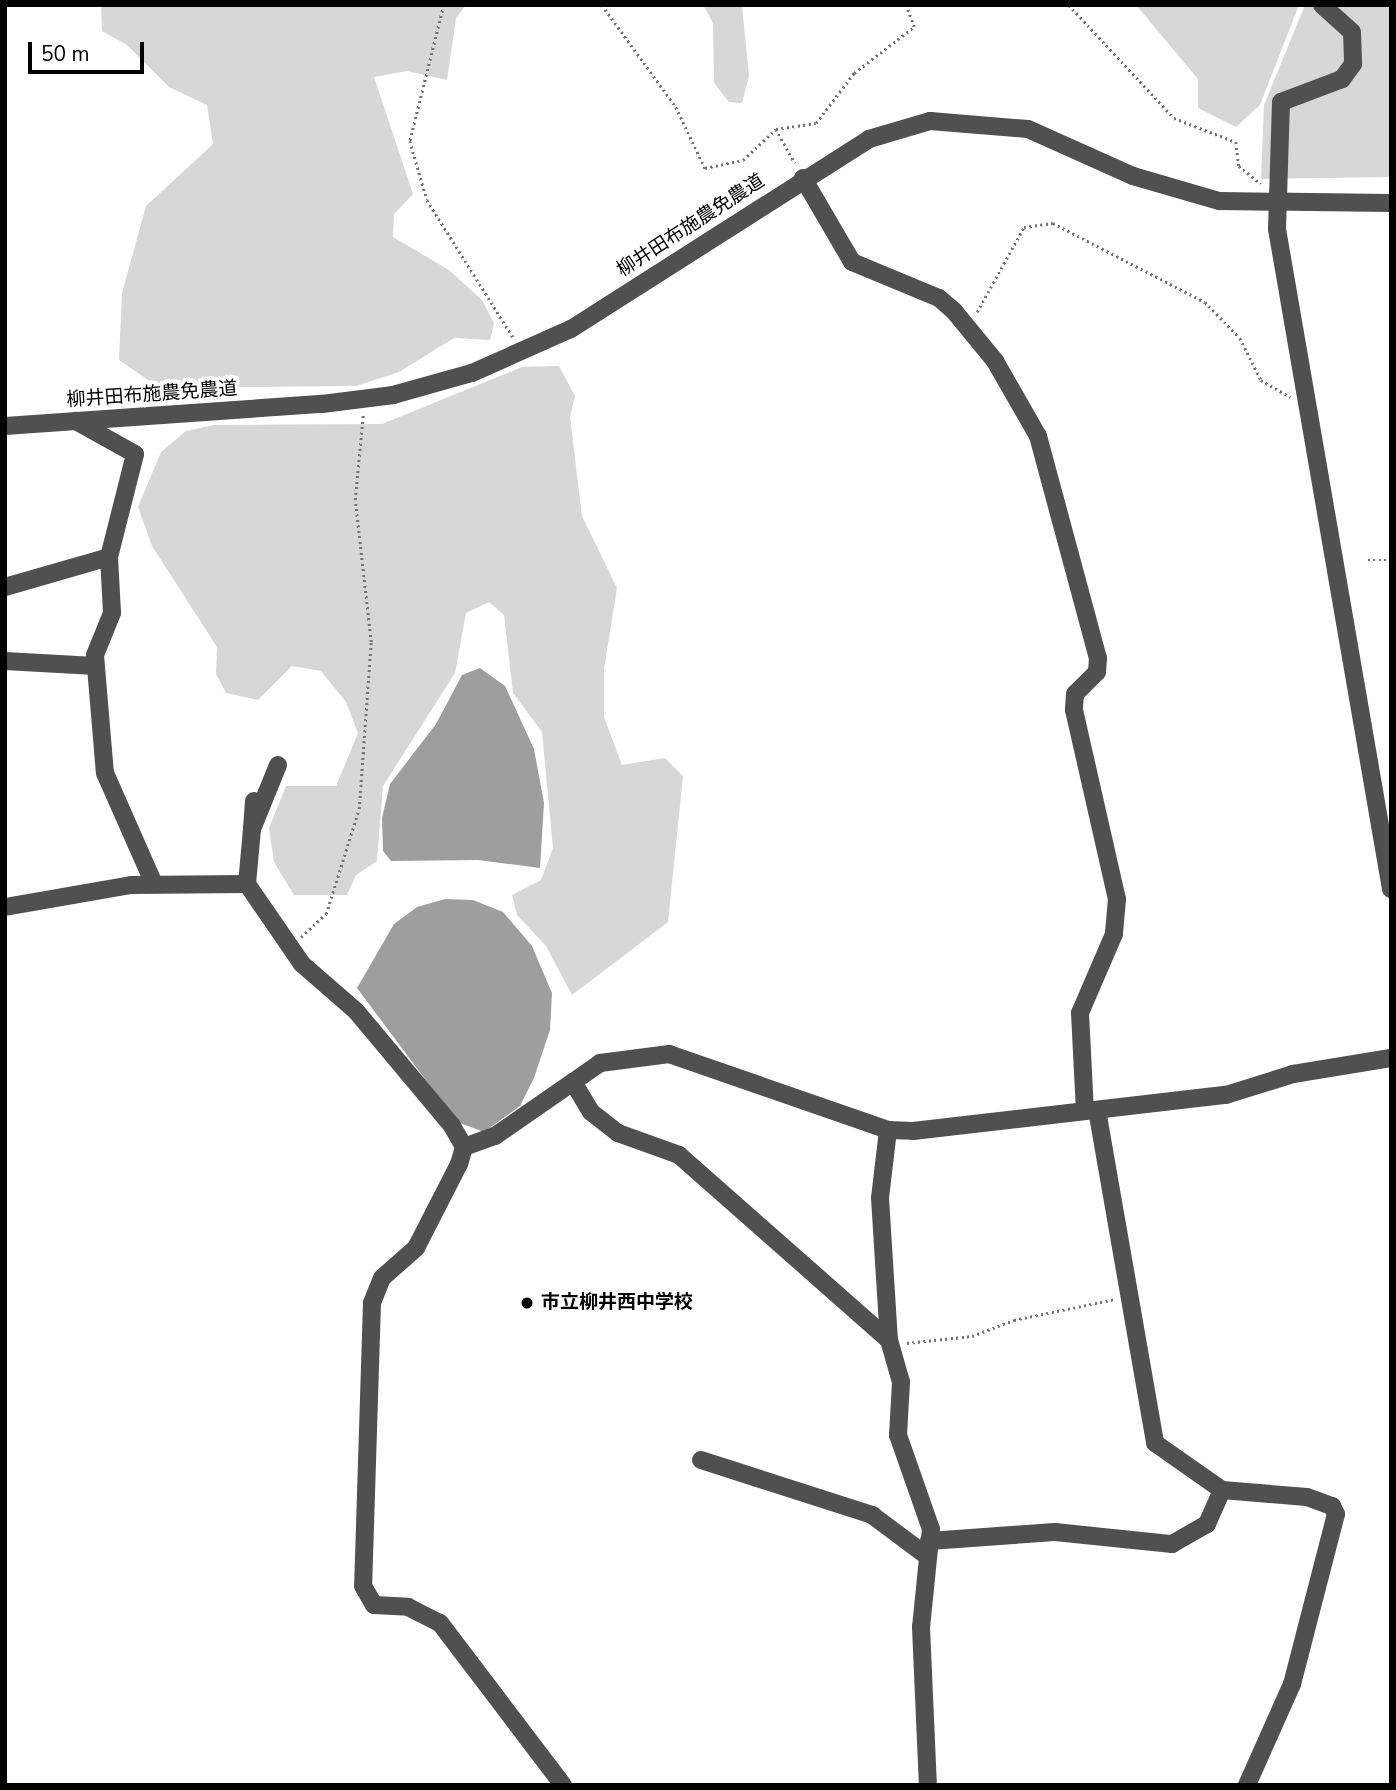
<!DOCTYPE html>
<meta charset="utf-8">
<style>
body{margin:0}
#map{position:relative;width:1396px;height:1790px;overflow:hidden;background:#fff;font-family:"Nunito Sans","Noto Sans JP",sans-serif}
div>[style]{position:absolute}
.green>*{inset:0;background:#d7d7d7}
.water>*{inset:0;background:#9e9e9e}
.path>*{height:2.5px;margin-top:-1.25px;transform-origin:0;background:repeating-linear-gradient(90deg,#727272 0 2px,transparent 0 5.5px)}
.minor>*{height:18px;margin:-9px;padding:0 9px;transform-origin:9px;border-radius:9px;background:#505050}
.dots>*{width:19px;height:19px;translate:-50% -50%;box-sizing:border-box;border:4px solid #fff;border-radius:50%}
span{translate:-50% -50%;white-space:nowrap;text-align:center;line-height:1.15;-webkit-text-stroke:7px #fff;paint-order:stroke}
.street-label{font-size:19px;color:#000}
.poi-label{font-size:19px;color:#000;font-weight:700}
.left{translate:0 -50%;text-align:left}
.frame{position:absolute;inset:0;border:7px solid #000;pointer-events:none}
.scale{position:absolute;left:28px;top:42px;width:116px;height:32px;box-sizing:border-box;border:4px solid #000;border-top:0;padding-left:9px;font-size:21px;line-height:24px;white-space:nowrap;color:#000;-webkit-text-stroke:5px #fff;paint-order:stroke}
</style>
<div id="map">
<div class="green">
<i style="clip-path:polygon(101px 5px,466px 5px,456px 18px,447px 80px,407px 71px,374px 77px,413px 194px,394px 214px,393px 237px,449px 270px,482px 300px,494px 323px,490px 340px,454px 338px,399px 372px,356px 386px,160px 388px,119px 360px,122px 293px,146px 206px,213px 144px,207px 105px,169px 87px,127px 45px,102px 31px)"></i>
<i style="clip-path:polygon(703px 5px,742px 5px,749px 76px,742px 103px,729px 102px,714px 83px,713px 23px)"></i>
<i style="clip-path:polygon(1136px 5px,1299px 5px,1260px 105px,1236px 127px,1198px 108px,1198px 79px)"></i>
<i style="clip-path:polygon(1305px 5px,1391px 5px,1391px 177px,1261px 179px,1264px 105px)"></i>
<i style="clip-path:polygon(559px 366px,575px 396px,570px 417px,582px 516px,617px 588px,604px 669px,604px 717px,622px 765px,665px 758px,683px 776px,668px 922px,572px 995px,546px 946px,517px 915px,512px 895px,541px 880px,553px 848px,542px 732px,513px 693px,504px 615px,489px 602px,466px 613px,455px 673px,383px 786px,377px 861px,356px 875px,347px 895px,294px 895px,274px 862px,269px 828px,286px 786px,336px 786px,358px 733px,346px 702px,321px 671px,292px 666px,258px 700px,226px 693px,216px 674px,217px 647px,152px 546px,138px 507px,161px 452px,186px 431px,214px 425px,382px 424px,522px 367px)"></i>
</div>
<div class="water">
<i style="clip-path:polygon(480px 668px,505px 686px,534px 749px,544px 803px,540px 868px,478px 860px,391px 861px,383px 851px,382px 818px,390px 784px,436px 724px,462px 675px)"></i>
<i style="clip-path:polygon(445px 899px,473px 900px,503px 912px,532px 946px,552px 993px,550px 1030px,534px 1078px,520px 1106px,484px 1132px,457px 1122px,357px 988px,394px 924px,417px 907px)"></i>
</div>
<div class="path">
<i style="left:444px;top:5px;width:140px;rotate:104deg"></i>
<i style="left:410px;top:141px;width:61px;rotate:73.9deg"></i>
<i style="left:427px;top:200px;width:162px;rotate:57.9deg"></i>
<i style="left:602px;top:5px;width:126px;rotate:54deg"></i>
<i style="left:676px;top:107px;width:68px;rotate:64.6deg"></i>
<i style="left:705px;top:168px;width:39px;rotate:-12deg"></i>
<i style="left:743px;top:160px;width:45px;rotate:-43.2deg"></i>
<i style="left:776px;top:129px;width:40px;rotate:-8.5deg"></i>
<i style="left:816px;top:123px;width:63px;rotate:-52.8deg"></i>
<i style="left:854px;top:73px;width:76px;rotate:-37.5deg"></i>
<i style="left:914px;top:27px;width:23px;rotate:-110deg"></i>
<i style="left:1069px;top:5px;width:154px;rotate:47.1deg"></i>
<i style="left:1174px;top:118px;width:66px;rotate:21.2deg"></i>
<i style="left:1236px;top:142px;width:24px;rotate:83deg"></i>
<i style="left:1239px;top:166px;width:28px;rotate:39deg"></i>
<i style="left:776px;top:129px;width:39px;rotate:61deg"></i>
<i style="left:977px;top:312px;width:97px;rotate:-61.1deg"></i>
<i style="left:1024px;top:227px;width:29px;rotate:-8deg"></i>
<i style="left:1053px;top:223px;width:171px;rotate:27.5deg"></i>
<i style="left:1205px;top:302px;width:50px;rotate:45.8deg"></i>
<i style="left:1240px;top:338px;width:47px;rotate:63.4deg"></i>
<i style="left:1261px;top:380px;width:34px;rotate:30deg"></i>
<i style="left:1368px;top:560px;width:23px"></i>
<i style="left:301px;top:937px;width:34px;rotate:-43deg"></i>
<i style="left:326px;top:914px;width:110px;rotate:-72.6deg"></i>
<i style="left:359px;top:809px;width:167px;rotate:-85.9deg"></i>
<i style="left:371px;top:642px;width:143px;rotate:-96.4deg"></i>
<i style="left:355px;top:500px;width:85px;rotate:-84.6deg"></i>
<i style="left:907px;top:1343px;width:65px;rotate:-6.1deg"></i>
<i style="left:972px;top:1336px;width:45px;rotate:-20.9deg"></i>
<i style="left:1014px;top:1320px;width:103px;rotate:-11.7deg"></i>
</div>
<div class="minor">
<i style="left:1322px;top:5px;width:40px;rotate:42deg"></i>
<i style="left:1352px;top:32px;width:32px;rotate:88deg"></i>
<i style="left:1353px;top:64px;width:19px;rotate:126deg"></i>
<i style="left:1342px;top:79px;width:65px;rotate:159.3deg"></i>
<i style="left:1281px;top:102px;width:127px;rotate:91.8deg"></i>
<i style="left:1277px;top:229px;width:670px;rotate:80.2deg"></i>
<i style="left:803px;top:178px;width:97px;rotate:59.7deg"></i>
<i style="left:852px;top:262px;width:94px;rotate:22.5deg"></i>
<i style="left:939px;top:298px;width:20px;rotate:41deg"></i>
<i style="left:954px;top:311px;width:65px;rotate:50.6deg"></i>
<i style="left:995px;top:361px;width:86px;rotate:60.2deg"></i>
<i style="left:1038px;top:436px;width:230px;rotate:74.9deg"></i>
<i style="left:1098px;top:658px;width:14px;rotate:94deg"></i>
<i style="left:1097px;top:672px;width:31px;rotate:135deg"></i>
<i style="left:1075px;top:694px;width:16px;rotate:94deg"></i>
<i style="left:1074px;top:710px;width:194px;rotate:77.2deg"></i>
<i style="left:1117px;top:899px;width:35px;rotate:95deg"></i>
<i style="left:1114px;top:934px;width:86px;rotate:113.3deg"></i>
<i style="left:1080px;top:1013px;width:98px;rotate:87.1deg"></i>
<i style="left:5px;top:426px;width:318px;rotate:-4deg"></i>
<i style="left:322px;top:404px;width:72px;rotate:-7.2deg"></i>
<i style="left:393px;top:395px;width:82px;rotate:-15.6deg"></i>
<i style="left:472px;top:373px;width:108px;rotate:-24deg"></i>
<i style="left:571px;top:329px;width:353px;rotate:-32.5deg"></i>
<i style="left:869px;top:139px;width:64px;rotate:-16.4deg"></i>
<i style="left:930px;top:121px;width:98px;rotate:4.7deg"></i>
<i style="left:1028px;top:129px;width:115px;rotate:24.1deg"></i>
<i style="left:1133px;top:176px;width:90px;rotate:16.2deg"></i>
<i style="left:1219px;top:201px;width:172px;rotate:0.7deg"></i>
<i style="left:109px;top:557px;width:56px;rotate:86.9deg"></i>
<i style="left:112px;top:613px;width:45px;rotate:112deg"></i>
<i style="left:95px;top:655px;width:118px;rotate:85.2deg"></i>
<i style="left:105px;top:773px;width:121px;rotate:66.2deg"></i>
<i style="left:5px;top:587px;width:108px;rotate:-16.1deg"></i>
<i style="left:109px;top:557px;width:106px;rotate:-75.8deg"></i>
<i style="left:135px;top:454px;width:68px;rotate:-150.8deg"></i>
<i style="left:5px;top:661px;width:90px;rotate:3.2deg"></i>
<i style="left:254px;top:801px;width:28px;rotate:94deg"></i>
<i style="left:252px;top:829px;width:69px;rotate:-67.9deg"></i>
<i style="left:247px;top:884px;width:55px;rotate:-84.8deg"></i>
<i style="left:5px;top:907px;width:128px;rotate:-9.9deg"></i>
<i style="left:131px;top:885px;width:116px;rotate:-0.5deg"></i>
<i style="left:247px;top:884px;width:97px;rotate:55.5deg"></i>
<i style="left:302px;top:964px;width:72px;rotate:41deg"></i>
<i style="left:356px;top:1011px;width:150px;rotate:50.1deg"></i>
<i style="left:452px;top:1126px;width:24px;rotate:60deg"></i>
<i style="left:464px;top:1147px;width:18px;rotate:106deg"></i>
<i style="left:459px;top:1164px;width:94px;rotate:117.1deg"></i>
<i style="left:416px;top:1248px;width:45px;rotate:138.6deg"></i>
<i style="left:382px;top:1278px;width:27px;rotate:112deg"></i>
<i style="left:372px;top:1303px;width:283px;rotate:91.8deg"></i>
<i style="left:363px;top:1586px;width:22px;rotate:60deg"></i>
<i style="left:374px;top:1605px;width:34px;rotate:3deg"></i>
<i style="left:408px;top:1607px;width:36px;rotate:27deg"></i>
<i style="left:440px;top:1623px;width:203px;rotate:52.8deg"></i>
<i style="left:573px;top:1082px;width:33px;rotate:-35deg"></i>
<i style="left:600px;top:1063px;width:70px;rotate:-7.4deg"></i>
<i style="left:669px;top:1054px;width:232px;rotate:19.1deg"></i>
<i style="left:888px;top:1130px;width:25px;rotate:2deg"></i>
<i style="left:913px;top:1131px;width:315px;rotate:-6.6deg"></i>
<i style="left:1226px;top:1095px;width:70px;rotate:-17.4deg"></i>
<i style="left:1293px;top:1074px;width:99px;rotate:-9.3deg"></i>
<i style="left:1097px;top:1110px;width:338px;rotate:80.1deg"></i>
<i style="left:1155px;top:1443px;width:82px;rotate:35deg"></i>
<i style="left:1222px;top:1490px;width:85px;rotate:4.7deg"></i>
<i style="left:1307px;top:1497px;width:27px;rotate:20deg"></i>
<i style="left:1332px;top:1506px;width:9px;rotate:63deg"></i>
<i style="left:1336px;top:1514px;width:176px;rotate:104.5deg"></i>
<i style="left:1292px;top:1684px;width:111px;rotate:114deg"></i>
<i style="left:888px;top:1130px;width:68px;rotate:96.7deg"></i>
<i style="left:880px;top:1198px;width:142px;rotate:86.4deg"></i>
<i style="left:464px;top:1147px;width:33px;rotate:-20deg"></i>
<i style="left:495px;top:1136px;width:95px;rotate:-34.7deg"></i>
<i style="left:573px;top:1082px;width:35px;rotate:59deg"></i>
<i style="left:591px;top:1112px;width:34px;rotate:38deg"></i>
<i style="left:618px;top:1133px;width:65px;rotate:19.8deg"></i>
<i style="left:679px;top:1155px;width:280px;rotate:41.4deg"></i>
<i style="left:889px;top:1340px;width:44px;rotate:74.1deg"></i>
<i style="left:901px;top:1382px;width:53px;rotate:93.2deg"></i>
<i style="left:898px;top:1435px;width:100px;rotate:70.7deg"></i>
<i style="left:931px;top:1529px;width:99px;rotate:95.8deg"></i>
<i style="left:921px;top:1627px;width:158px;rotate:87.5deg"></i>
<i style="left:701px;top:1460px;width:180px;rotate:17.8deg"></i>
<i style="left:872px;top:1515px;width:69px;rotate:36.7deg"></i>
<i style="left:929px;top:1541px;width:126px;rotate:-4.1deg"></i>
<i style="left:1055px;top:1532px;width:118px;rotate:5.9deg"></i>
<i style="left:1172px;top:1544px;width:40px;rotate:-29.7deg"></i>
<i style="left:1207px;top:1524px;width:37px;rotate:-66deg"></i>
</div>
<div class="dots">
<i style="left:527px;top:1303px;background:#000"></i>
</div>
<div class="street-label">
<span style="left:691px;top:226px;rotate:-33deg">柳井田布施農免農道</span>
<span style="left:152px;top:395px;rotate:-4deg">柳井田布施農免農道</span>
</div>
<div class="poi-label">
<span class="left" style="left:541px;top:1303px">市立柳井西中学校</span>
</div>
<div class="frame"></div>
<div class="scale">50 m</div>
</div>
